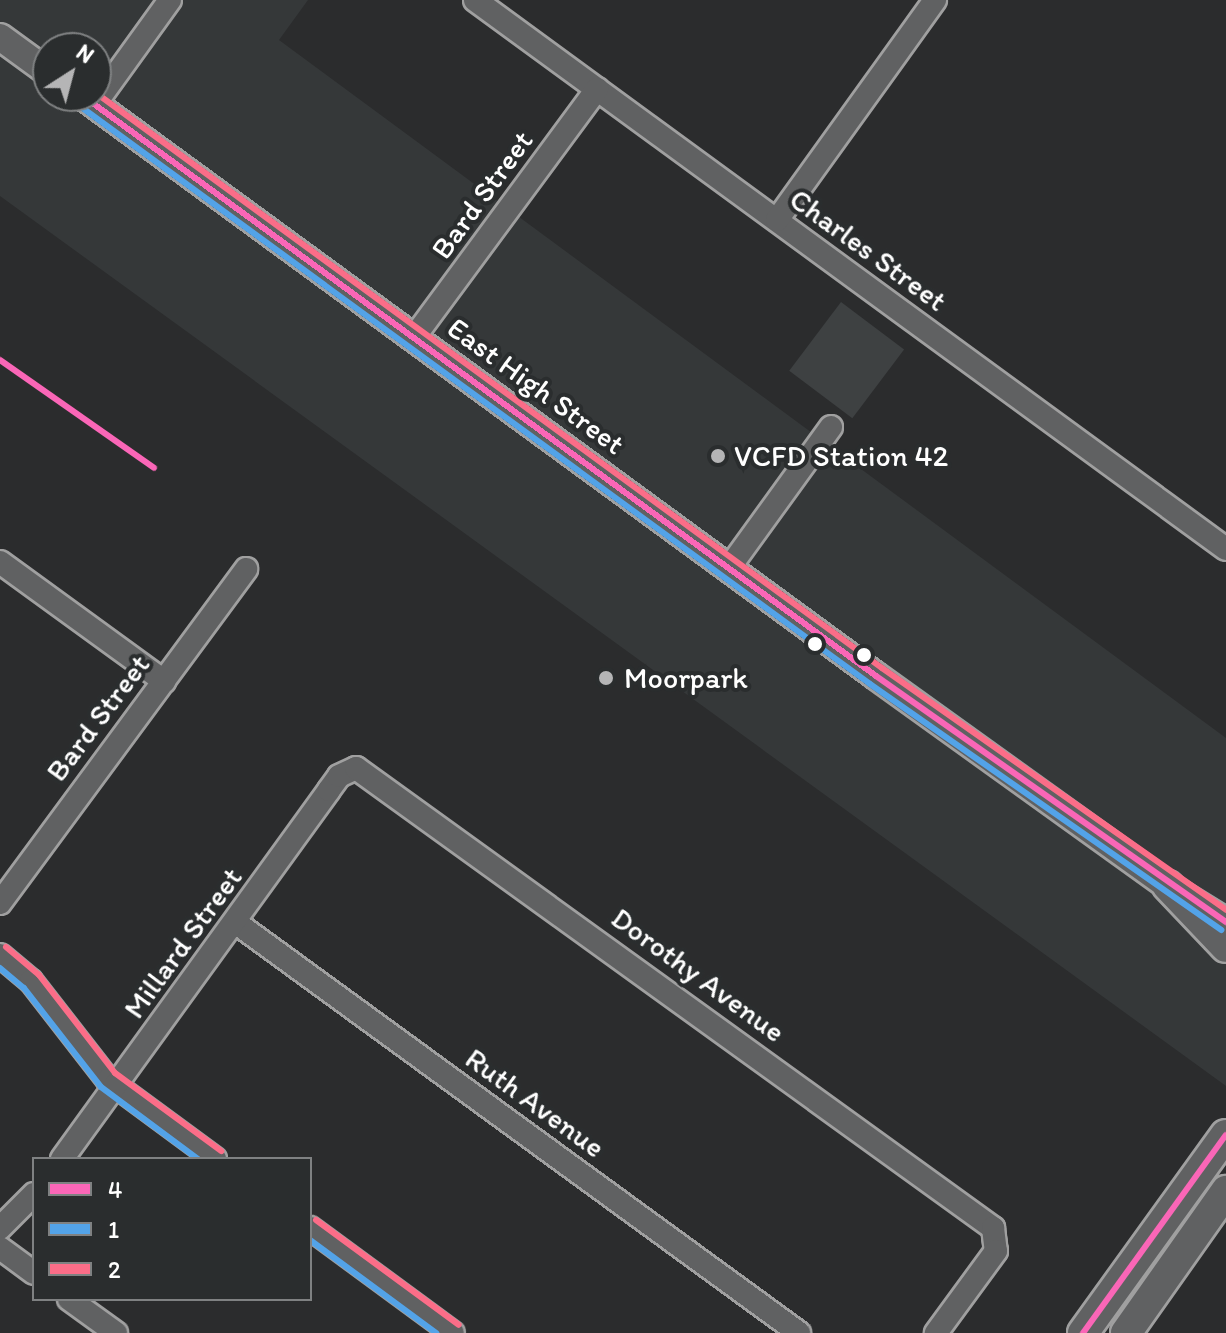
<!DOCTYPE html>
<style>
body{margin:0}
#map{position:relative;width:1226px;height:1333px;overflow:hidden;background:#2b2c2d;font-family:Itim,sans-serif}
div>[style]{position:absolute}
.built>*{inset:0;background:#353839}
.green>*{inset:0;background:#3e4142;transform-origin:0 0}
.roads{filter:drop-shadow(2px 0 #a0a0a0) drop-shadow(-2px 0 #a0a0a0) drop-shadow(0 2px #a0a0a0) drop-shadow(0 -2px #a0a0a0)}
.minor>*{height:22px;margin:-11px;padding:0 11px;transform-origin:11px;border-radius:11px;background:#606162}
.tertiary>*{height:26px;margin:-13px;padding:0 13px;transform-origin:13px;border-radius:13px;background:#606162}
.secondary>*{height:30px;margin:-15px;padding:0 15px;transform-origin:15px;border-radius:15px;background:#606162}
.bus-1>*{height:6px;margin:-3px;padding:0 3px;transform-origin:3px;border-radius:3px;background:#fa66b7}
.bus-2>*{height:6px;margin:-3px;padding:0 3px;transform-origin:3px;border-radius:3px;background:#53a3e8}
.bus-3>*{height:6px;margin:-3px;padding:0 3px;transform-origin:3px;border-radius:3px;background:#fb6d88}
.dots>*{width:22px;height:22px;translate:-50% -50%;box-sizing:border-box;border:4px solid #2a2d2e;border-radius:50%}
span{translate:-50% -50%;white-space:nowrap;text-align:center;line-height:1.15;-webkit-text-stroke:8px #2a2d2e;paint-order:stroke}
.street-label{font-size:30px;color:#fff}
.poi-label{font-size:30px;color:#fff}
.left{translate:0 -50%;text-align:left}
.legend{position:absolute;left:32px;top:1157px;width:280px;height:144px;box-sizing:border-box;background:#2a2d2e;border:2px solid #7f8182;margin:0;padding:10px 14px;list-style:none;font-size:24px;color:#fff}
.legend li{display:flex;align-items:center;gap:16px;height:40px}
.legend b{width:40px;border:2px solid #7f8182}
.north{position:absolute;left:32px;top:32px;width:80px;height:80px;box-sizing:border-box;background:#2a2d2e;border:2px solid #7f8182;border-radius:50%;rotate:36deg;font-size:22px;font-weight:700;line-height:32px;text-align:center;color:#fff}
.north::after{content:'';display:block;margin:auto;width:28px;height:36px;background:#b5b5b6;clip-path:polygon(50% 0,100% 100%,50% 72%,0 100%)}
</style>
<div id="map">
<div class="built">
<i style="clip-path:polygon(evenodd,0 0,308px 0,279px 40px,1226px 738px,1226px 1086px,0 196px,0 0,48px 48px,96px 48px,96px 96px,48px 96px,48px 48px)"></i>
</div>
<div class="green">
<i style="left:841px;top:302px;width:79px;height:86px;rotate:37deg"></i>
</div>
<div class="roads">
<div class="minor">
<i style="left:475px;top:0;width:930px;rotate:36.17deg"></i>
<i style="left:95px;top:104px;width:128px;rotate:-54.2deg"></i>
<i style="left:777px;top:220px;width:271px;rotate:-54.3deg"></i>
<i style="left:415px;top:336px;width:307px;rotate:-53.6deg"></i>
<i style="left:0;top:562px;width:203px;rotate:36deg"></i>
<i style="left:729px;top:568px;width:174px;rotate:-54.1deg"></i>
<i style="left:0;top:903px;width:415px;rotate:-53.6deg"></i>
<i style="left:235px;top:922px;width:698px;rotate:36.08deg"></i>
<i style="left:0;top:955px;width:40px;rotate:40deg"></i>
<i style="left:31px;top:981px;width:125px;rotate:52.1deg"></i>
<i style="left:108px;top:1080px;width:133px;rotate:36.4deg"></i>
<i style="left:62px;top:1159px;width:455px;rotate:-54.1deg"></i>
<i style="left:329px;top:790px;width:17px;rotate:-54deg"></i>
<i style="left:339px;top:776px;width:19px;rotate:-25deg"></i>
<i style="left:356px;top:768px;width:786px;rotate:35.83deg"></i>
<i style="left:993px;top:1228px;width:23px;rotate:83deg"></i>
<i style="left:996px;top:1251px;width:102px;rotate:126.2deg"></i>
<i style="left:0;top:1228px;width:48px;rotate:-45deg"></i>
<i style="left:310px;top:1228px;width:177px;rotate:36.3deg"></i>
<i style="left:0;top:1248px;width:42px;rotate:36.3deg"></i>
<i style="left:69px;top:1299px;width:58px;rotate:35.9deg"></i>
</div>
<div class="tertiary">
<i style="left:0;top:37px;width:59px;rotate:36.1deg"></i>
<i style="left:83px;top:96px;width:982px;rotate:36.18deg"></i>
<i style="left:876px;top:676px;width:360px;rotate:35.7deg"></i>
<i style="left:1168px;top:886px;width:68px;rotate:31.8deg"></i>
</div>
<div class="secondary">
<i style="left:1168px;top:886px;width:84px;rotate:46.4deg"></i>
<i style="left:1083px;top:1333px;width:244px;rotate:-54.2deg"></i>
<i style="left:1126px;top:1333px;width:174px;rotate:-54.8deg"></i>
</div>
</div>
<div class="bus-1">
<i style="left:83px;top:96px;width:982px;rotate:36.18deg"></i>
<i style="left:876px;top:676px;width:428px;rotate:35.1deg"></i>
<i style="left:0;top:360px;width:188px;rotate:35deg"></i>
<i style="left:1083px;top:1333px;width:244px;rotate:-54.2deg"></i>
</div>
<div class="bus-2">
<i style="left:77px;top:104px;width:982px;rotate:36.18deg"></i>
<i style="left:870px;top:684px;width:429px;rotate:35deg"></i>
<i style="left:0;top:968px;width:31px;rotate:40deg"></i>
<i style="left:24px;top:988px;width:125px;rotate:52.1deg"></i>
<i style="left:101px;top:1087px;width:121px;rotate:36.6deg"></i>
<i style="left:310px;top:1240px;width:157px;rotate:36.4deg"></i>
</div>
<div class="bus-3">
<i style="left:96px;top:93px;width:974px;rotate:36.19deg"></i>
<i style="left:882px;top:668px;width:421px;rotate:35.1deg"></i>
<i style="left:6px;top:947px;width:43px;rotate:40.3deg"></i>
<i style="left:39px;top:975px;width:124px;rotate:52.2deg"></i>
<i style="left:115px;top:1073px;width:132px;rotate:36.3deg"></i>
<i style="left:316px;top:1220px;width:177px;rotate:36.3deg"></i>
</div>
<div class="dots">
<i style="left:718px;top:456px;background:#b5b5b6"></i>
<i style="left:815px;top:644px;background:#fff"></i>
<i style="left:864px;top:655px;background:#fff"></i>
<i style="left:606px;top:678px;background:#b5b5b6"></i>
</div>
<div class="street-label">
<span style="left:482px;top:195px;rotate:-54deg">Bard Street</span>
<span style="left:868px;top:250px;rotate:36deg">Charles Street</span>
<span style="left:536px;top:386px;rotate:36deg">East High Street</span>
<span style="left:98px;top:718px;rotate:-53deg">Bard Street</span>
<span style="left:183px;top:943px;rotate:-54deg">Millard Street</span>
<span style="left:698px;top:975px;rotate:36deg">Dorothy Avenue</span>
<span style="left:535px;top:1103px;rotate:36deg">Ruth Avenue</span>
</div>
<div class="poi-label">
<span class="left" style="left:734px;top:456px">VCFD Station 42</span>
<span class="left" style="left:624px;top:678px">Moorpark</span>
</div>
<ul class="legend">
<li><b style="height:10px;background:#fa66b7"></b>4</li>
<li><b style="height:10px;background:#53a3e8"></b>1</li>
<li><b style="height:10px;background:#fb6d88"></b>2</li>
</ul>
<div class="north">N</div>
</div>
